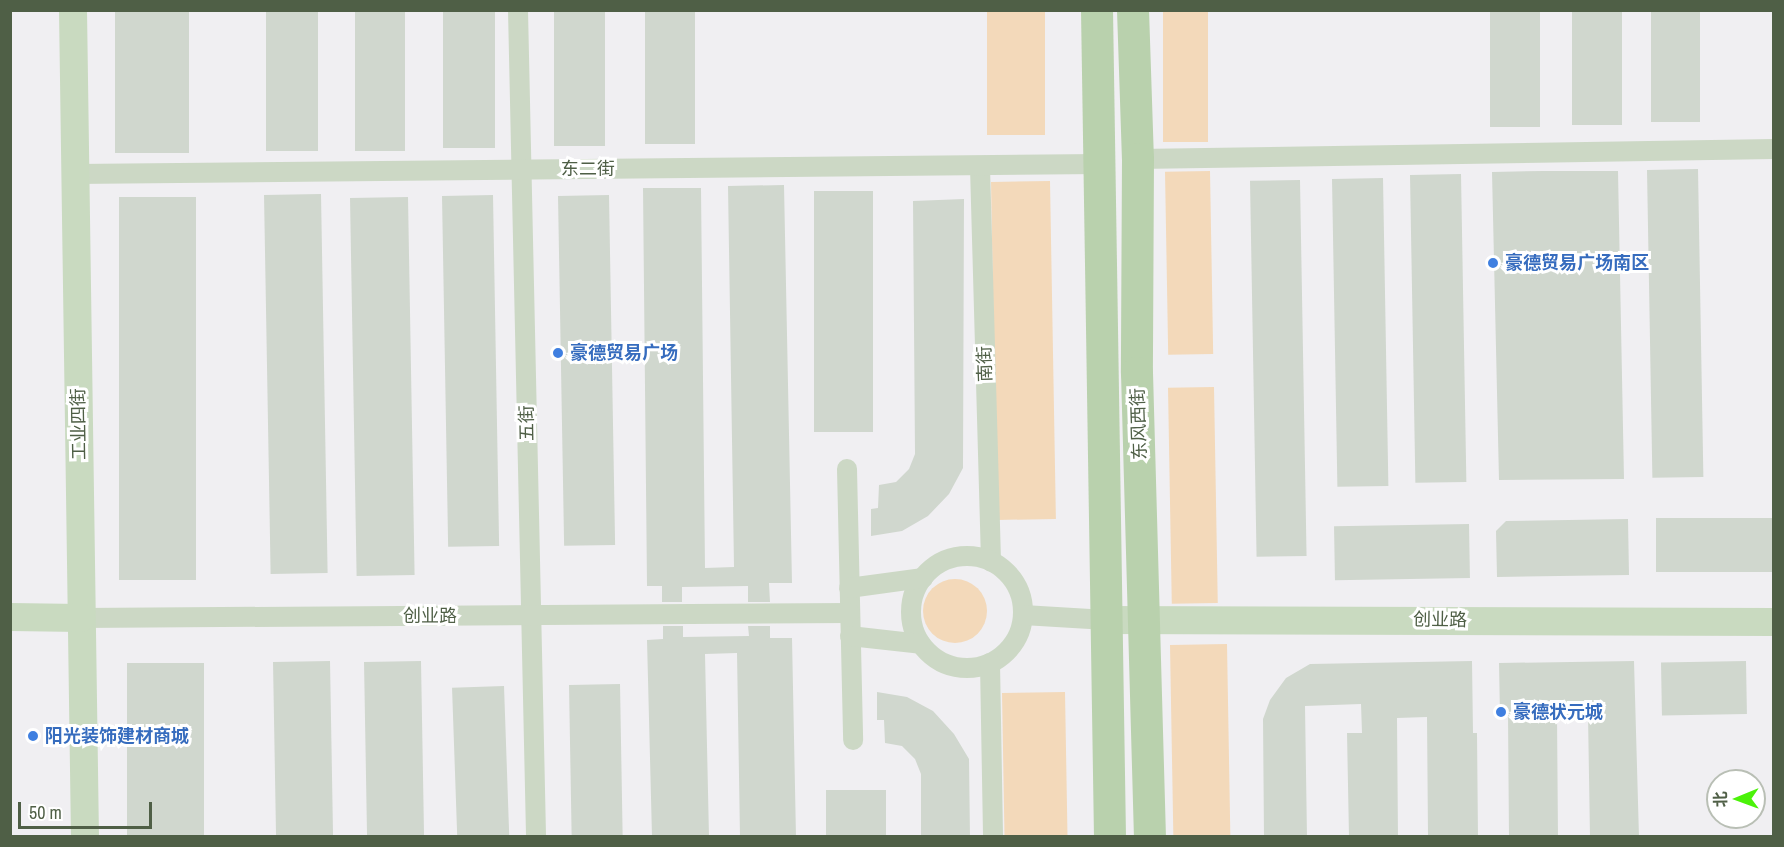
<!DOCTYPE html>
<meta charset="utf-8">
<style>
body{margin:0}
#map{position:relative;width:1784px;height:847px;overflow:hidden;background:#f0eff2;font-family:"Archivo Narrow","Noto Sans SC",sans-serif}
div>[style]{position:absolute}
.green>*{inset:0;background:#f3d9ba;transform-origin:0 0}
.round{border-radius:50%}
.building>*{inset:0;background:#d0d7ce;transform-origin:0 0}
.street>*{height:20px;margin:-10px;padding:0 10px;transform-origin:10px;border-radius:10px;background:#ccd8c5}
.street>.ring{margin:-10px;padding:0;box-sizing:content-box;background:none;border:20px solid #ccd8c5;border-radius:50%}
.secondary>*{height:28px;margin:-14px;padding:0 14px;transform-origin:14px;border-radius:14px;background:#c9dac0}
.primary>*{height:32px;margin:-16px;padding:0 16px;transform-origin:16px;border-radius:16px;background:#b9d1ad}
.dots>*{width:16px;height:16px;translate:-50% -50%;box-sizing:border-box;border:3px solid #fff;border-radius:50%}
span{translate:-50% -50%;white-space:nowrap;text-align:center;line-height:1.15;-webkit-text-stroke:6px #fff;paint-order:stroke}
.street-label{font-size:18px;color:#4f5f46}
.shop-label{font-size:18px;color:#366cbe;font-weight:700}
.left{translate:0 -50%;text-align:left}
.frame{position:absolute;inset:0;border:12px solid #4f5f46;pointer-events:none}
.north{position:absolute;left:1706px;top:769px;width:60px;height:60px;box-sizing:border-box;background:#fff;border:2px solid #b9bfb5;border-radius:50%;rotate:269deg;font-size:16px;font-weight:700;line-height:24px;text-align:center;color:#4f5f46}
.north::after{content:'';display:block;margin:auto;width:21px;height:27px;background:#4bf209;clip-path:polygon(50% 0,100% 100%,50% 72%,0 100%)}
.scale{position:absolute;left:18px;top:802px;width:134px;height:27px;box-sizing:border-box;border:3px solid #4f5f46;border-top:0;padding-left:8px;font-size:18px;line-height:21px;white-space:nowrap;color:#4f5f46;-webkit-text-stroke:4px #fff;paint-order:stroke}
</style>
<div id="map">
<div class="green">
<i style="left:987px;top:11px;width:58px;height:124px"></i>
<i style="left:1163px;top:11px;width:45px;height:131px"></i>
<i style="left:1210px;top:171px;width:183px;height:45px;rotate:89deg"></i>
<i style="left:1050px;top:181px;width:338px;height:59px;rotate:89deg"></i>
<i style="left:1214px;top:387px;width:216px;height:46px;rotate:89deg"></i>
<i class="round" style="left:923px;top:579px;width:64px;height:64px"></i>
<i style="left:1227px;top:644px;width:192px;height:57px;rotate:89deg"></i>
<i style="left:1065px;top:692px;width:144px;height:63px;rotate:89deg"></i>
</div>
<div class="building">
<i style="left:115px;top:10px;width:74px;height:143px"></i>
<i style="left:266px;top:10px;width:52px;height:141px"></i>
<i style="left:355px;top:10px;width:50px;height:141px"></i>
<i style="left:443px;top:10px;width:52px;height:138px"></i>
<i style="left:554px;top:10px;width:51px;height:136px"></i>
<i style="left:645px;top:10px;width:50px;height:134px"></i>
<i style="left:1490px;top:10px;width:50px;height:117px"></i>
<i style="left:1572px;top:10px;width:50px;height:115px"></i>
<i style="left:1651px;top:10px;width:49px;height:112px"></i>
<i style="left:1698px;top:169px;width:308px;height:51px;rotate:89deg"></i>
<i style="clip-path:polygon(1543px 171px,1618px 171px,1624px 479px,1499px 480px,1492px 172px)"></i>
<i style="left:1461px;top:174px;width:308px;height:51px;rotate:89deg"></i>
<i style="left:1383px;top:178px;width:308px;height:51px;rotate:89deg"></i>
<i style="left:1300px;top:180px;width:376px;height:50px;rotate:89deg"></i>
<i style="clip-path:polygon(784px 185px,792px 583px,769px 583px,770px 602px,748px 602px,748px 586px,682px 587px,682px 602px,662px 602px,662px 586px,647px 586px,643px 188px,701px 188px,705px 568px,734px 567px,728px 186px)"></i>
<i style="left:814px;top:191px;width:59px;height:241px"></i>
<i style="left:321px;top:194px;width:379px;height:57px;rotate:89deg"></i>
<i style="left:493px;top:195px;width:351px;height:51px;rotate:89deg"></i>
<i style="left:609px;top:195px;width:350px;height:51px;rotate:89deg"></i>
<i style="left:119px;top:197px;width:77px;height:383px"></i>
<i style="left:408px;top:197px;width:378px;height:58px;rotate:89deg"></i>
<i style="clip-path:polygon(964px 199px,963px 468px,949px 494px,928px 516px,902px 531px,871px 536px,871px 509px,878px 508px,879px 485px,896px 482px,909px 469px,915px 454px,913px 201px)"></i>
<i style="left:1773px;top:518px;width:54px;height:117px;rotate:90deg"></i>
<i style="clip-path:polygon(1628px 519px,1629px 575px,1497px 577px,1496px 531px,1506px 521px)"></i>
<i style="left:1469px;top:524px;width:54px;height:135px;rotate:89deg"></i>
<i style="clip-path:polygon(663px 626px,683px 626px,683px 637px,749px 636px,748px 626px,770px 626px,770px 638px,792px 638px,796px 837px,740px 837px,737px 653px,705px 654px,709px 837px,652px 837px,647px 640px,663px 639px)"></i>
<i style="left:330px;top:661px;width:176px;height:57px;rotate:89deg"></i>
<i style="left:421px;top:661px;width:176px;height:57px;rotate:89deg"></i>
<i style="clip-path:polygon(1472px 661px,1473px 733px,1477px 733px,1478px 837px,1428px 837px,1427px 717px,1397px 718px,1398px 837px,1349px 837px,1347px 733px,1362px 733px,1361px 704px,1305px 706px,1307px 837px,1264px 837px,1263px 719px,1270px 700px,1286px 678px,1310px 664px)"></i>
<i style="clip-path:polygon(1634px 661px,1639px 837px,1590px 837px,1588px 715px,1557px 715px,1558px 837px,1509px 837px,1508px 716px,1500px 716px,1499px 663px)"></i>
<i style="left:1746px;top:661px;width:53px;height:85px;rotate:89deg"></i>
<i style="left:127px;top:663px;width:77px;height:174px"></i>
<i style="left:620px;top:684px;width:153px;height:51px;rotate:89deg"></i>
<i style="left:504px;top:686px;width:151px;height:52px;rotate:88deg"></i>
<i style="clip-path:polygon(877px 692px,907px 697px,933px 711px,954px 734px,969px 759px,970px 837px,921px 837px,921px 774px,915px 759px,902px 746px,885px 743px,884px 720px,877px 720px)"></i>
<i style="left:826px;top:790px;width:60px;height:47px"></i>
</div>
<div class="street">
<i style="left:518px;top:10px;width:826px;rotate:88.75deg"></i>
<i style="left:1138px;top:159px;width:636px;rotate:-0.9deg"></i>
<i style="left:980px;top:167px;width:395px;rotate:88.4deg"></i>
<i style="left:75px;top:174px;width:1025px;rotate:-0.56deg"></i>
<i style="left:847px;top:469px;width:271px;rotate:88.7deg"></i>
<i class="ring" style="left:911px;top:556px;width:92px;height:92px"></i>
<i style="left:849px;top:588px;width:75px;rotate:-7.7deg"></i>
<i style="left:1023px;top:615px;width:84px;rotate:3.4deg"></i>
<i style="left:81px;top:618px;width:769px;rotate:-0.37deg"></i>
<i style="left:850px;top:636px;width:71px;rotate:6.4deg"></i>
<i style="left:990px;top:663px;width:173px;rotate:89deg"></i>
</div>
<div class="secondary">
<i style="left:73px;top:10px;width:826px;rotate:89.17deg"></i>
<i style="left:10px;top:617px;width:71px;rotate:0.8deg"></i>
<i style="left:1107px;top:620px;width:667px;rotate:0.17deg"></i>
</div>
<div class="primary">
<i style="left:1097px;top:10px;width:826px;rotate:89.1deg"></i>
<i style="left:1133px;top:10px;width:149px;rotate:88.1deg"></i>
<i style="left:1138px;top:159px;width:214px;rotate:90.3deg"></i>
<i style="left:1137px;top:373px;width:463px;rotate:88.4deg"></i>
</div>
<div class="dots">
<i style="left:1493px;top:263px;background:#3f7fe0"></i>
<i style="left:558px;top:353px;background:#3f7fe0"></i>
<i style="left:1501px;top:712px;background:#3f7fe0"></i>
<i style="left:33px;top:736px;background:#3f7fe0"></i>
</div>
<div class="street-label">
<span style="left:588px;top:169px">东二街</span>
<span style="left:985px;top:364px;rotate:-92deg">南街</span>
<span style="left:527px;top:423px;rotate:-91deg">五街</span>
<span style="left:79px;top:424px;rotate:-91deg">工业四街</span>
<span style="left:1139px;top:424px;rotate:-92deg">东风西街</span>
<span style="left:430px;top:616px">创业路</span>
<span style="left:1440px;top:620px;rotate:1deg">创业路</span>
</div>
<div class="shop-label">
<span class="left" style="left:1505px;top:263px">豪德贸易广场南区</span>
<span class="left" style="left:570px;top:353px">豪德贸易广场</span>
<span class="left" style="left:1513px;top:712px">豪德状元城</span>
<span class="left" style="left:45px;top:736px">阳光装饰建材商城</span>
</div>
<div class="frame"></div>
<div class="north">北</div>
<div class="scale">50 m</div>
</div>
